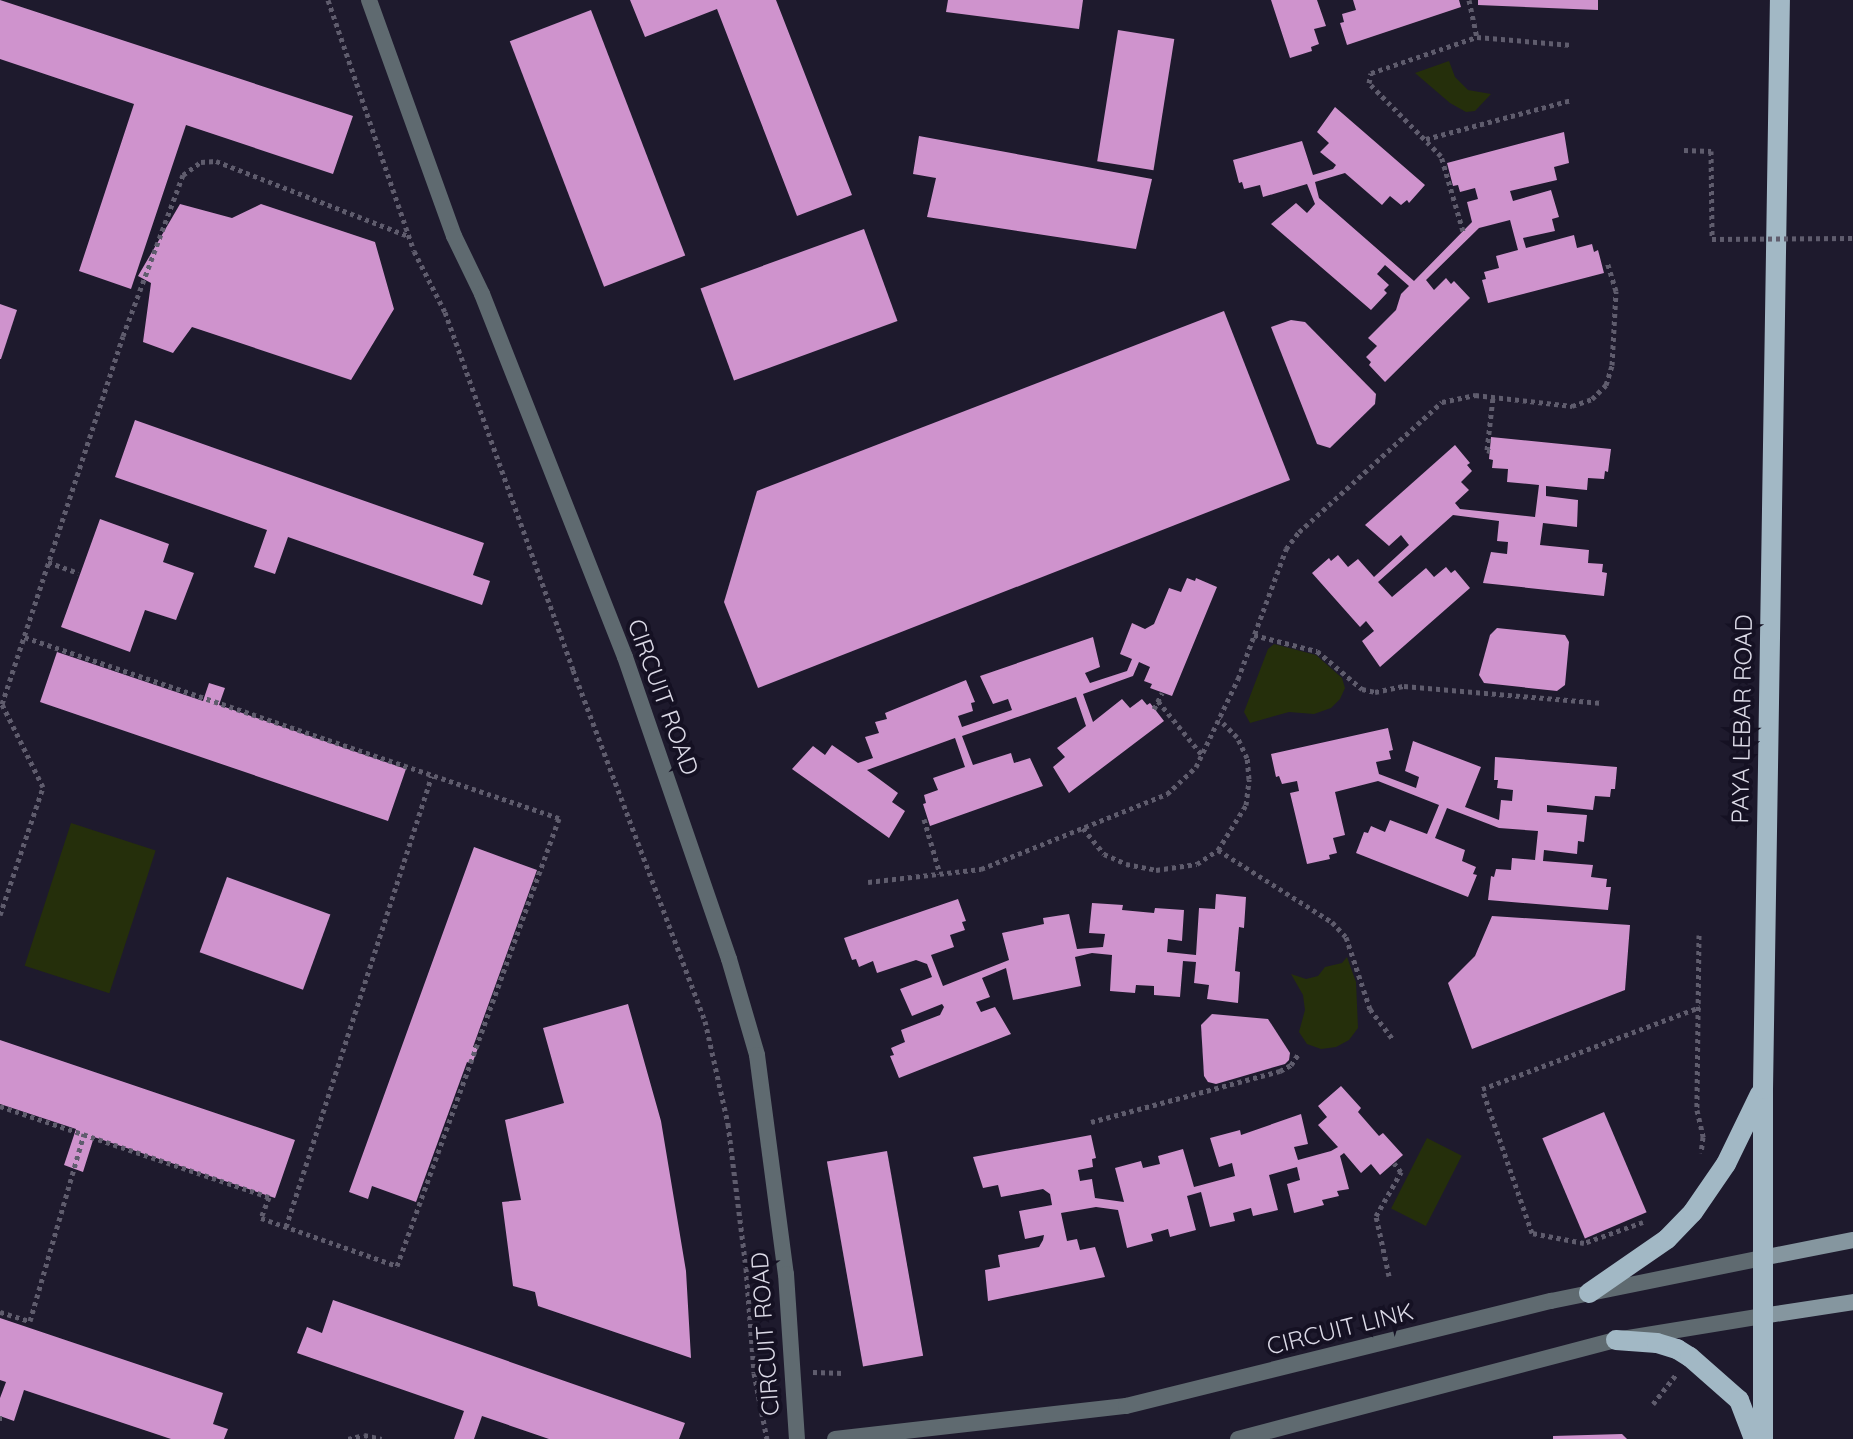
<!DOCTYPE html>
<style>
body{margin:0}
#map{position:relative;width:1853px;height:1439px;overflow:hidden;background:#1e1a2d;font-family:Quicksand,sans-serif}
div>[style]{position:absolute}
.green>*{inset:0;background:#252f0b;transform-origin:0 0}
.building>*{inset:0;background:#cf93cd;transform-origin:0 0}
.path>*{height:5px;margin-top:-2.5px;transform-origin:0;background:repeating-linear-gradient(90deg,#5f5c6d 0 4px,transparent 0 8px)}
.tertiary>*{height:16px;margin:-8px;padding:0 8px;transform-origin:8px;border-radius:8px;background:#5f6a70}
.secondary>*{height:16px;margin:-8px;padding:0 8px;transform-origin:8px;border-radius:8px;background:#85969f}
.primary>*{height:20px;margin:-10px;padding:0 10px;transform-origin:10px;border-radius:10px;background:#a2b8c5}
.path-bridge>*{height:5px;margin-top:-2.5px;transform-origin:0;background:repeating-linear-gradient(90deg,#5f5c6d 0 4px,transparent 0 8px)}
span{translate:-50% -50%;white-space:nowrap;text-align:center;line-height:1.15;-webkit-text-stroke:8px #151123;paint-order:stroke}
.street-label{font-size:24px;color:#dcdae7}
</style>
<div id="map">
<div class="green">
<i style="clip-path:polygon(1449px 61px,1455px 77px,1468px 90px,1491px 94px,1475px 111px,1466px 112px,1450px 103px,1415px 73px)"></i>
<i style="clip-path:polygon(1274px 644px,1316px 655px,1342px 678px,1345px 688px,1340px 699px,1331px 708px,1314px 714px,1289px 712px,1250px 723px,1244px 712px,1268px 649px)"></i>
<i style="left:71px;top:823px;width:89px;height:150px;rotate:18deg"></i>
<i style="clip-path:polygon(1347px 957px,1356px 982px,1358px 1028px,1349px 1040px,1336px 1047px,1321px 1049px,1307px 1044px,1299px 1032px,1305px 1010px,1303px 995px,1291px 974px,1306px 979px,1318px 976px,1325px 967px,1342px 963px)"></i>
<i style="left:1427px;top:1138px;width:39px;height:79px;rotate:27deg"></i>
</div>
<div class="building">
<i style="clip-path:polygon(0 0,353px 116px,333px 174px,186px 125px,131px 289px,79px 271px,134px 104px,0 59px)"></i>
<i style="clip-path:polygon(630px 0,776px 0,852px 195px,797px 216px,717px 9px,645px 37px)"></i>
<i style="clip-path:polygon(948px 0,1083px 0,1079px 29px,946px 12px)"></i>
<i style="clip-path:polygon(1271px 0,1317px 0,1326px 26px,1314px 29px,1319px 44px,1311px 47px,1312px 51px,1290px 58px)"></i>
<i style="clip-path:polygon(1353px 0,1459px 0,1461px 7px,1347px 45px,1340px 23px,1344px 22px,1342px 14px,1356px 10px)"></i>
<i style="clip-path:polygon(1478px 0,1598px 0,1598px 10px,1478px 5px)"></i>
<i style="left:591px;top:10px;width:263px;height:87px;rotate:69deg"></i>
<i style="left:1118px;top:30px;width:57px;height:133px;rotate:9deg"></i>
<i style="clip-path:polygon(1335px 107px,1425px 185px,1409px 203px,1407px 200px,1401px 205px,1390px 196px,1382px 205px,1345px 173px,1315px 182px,1319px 198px,1414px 281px,1472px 222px,1467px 202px,1478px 199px,1475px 188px,1460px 192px,1458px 185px,1453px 186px,1447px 163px,1564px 132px,1569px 163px,1554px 167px,1557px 180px,1510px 191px,1513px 201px,1551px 190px,1559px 217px,1552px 219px,1555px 231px,1523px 238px,1526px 248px,1574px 235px,1577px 248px,1592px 244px,1594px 252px,1598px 250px,1604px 273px,1488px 303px,1482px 280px,1486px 279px,1484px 272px,1499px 268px,1496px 256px,1518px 250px,1510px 220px,1479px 228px,1426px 280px,1434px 290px,1446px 278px,1451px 284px,1454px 281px,1470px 298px,1385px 382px,1369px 365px,1371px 362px,1366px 357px,1377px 346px,1368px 338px,1396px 310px,1401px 294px,1409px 286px,1385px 265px,1377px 274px,1389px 285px,1384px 290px,1387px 293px,1371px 310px,1271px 224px,1296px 203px,1307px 213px,1315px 204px,1307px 184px,1263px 197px,1260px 185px,1244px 189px,1242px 182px,1239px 183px,1233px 160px,1302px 141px,1313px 175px,1333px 169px,1336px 165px,1320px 152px,1329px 143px,1317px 132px)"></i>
<i style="clip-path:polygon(919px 136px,1152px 179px,1136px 249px,927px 217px,936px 178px,913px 174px)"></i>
<i style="clip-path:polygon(180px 204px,232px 218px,261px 204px,375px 242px,394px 309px,351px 380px,192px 327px,173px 353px,143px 342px,151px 283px,138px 276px)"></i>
<i style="left:864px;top:229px;width:98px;height:174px;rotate:70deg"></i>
<i style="clip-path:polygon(0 304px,17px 310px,1px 359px,0 359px)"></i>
<i style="clip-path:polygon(1224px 311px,1290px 480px,758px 688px,724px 602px,757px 491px)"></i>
<i style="clip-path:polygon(1291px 320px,1305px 322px,1376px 394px,1375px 404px,1330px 448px,1317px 444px,1271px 327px)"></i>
<i style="clip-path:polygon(135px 420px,484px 543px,473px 575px,490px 581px,482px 605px,288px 537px,275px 574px,254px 567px,267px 530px,115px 477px)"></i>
<i style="clip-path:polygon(1491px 437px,1611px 449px,1608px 472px,1605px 471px,1604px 479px,1588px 478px,1587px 490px,1546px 486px,1546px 496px,1578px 500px,1577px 527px,1543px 523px,1540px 545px,1589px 550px,1588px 563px,1603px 564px,1602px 572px,1607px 573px,1604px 596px,1483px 583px,1491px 552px,1507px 554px,1508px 542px,1497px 541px,1499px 521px,1453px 515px,1378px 582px,1392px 597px,1426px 568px,1434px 577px,1446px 567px,1451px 573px,1455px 570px,1470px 588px,1380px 667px,1362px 641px,1374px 631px,1366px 621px,1360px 627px,1312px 573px,1329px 558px,1331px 561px,1338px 555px,1348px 567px,1358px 559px,1374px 577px,1409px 545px,1401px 535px,1389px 546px,1365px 525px,1455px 445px,1470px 463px,1467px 465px,1472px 471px,1461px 482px,1469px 490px,1455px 503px,1460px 509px,1535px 517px,1539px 485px,1507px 482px,1508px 469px,1492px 468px,1493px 460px,1489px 459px)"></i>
<i style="clip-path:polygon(100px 519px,169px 544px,163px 562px,194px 573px,176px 620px,145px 610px,130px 652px,61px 627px)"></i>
<i style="clip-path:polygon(1187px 578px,1195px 581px,1196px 578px,1217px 587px,1172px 696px,1150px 688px,1152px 684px,1144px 681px,1150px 667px,1139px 662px,1133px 676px,1083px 694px,1093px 722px,1122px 699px,1130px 708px,1142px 699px,1147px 705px,1150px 703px,1164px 721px,1069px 793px,1053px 767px,1065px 757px,1057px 748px,1086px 726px,1076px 697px,962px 736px,973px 765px,1011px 753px,1014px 763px,1030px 758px,1043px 786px,930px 826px,923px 804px,926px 803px,924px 795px,938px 790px,933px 778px,965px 767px,955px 738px,867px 770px,898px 793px,892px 802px,905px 811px,889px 838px,792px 769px,813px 746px,825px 755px,832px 745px,858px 763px,873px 758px,865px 737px,879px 733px,875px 722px,887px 719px,885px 713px,966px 680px,975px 702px,971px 703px,973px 711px,958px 716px,962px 727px,1012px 710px,1008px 699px,993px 704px,980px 676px,1093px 637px,1100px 667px,1085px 673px,1090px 683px,1127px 671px,1132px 659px,1120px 654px,1132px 623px,1145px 629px,1154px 624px,1169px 588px,1181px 592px)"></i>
<i style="clip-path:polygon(1497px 628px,1565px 635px,1569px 642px,1565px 685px,1557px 691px,1484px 683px,1479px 675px,1490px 635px)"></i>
<i style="clip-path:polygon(57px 652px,203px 701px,209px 683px,225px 688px,219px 705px,406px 769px,388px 821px,40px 702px)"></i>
<i style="clip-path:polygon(1388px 728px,1393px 750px,1389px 751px,1391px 759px,1376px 762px,1379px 774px,1416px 788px,1419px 777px,1405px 771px,1413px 741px,1481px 767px,1465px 807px,1499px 820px,1501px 800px,1512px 801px,1513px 790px,1497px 788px,1498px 780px,1494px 780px,1495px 757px,1617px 767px,1615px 789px,1611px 789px,1610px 797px,1595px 796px,1593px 810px,1547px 805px,1547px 812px,1587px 815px,1584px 842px,1578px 841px,1577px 854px,1544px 850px,1543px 861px,1593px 865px,1591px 877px,1607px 879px,1606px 887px,1611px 887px,1608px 910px,1488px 900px,1491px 876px,1494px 877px,1496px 869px,1511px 870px,1512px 858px,1535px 860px,1538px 831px,1499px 828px,1447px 808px,1435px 838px,1465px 850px,1462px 861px,1476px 867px,1473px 874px,1477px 875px,1468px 897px,1356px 853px,1364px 832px,1368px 833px,1371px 826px,1385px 832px,1390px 820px,1427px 834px,1439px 805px,1378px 781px,1335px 792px,1345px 835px,1333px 838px,1337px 853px,1329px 855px,1330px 859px,1307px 864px,1290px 793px,1299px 791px,1297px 781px,1282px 784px,1279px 776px,1276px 777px,1271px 754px)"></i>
<i style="clip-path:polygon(474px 847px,537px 870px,473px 1047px,478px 1048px,472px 1064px,467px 1062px,416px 1202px,372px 1186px,368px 1199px,349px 1192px)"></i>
<i style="left:227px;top:877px;width:110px;height:80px;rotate:20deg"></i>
<i style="clip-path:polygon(1216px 894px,1246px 897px,1244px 928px,1239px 927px,1235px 971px,1240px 972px,1238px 1003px,1207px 999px,1209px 985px,1194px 983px,1196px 962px,1183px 961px,1180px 997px,1154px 995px,1154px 986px,1136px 985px,1135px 993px,1110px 991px,1112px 955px,1092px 953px,1075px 957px,1081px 986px,1013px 1000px,1006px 968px,982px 978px,990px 997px,976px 1002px,981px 1012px,995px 1007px,1011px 1034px,899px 1078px,890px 1056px,894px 1055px,891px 1048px,905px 1042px,901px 1030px,940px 1015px,944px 1007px,942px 1004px,912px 1016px,900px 989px,932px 977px,927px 964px,916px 960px,877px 973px,873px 961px,859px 967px,856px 959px,852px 960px,844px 938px,958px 899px,966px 921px,962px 922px,965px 930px,950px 935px,954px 947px,931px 955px,943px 986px,1009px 960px,1002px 933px,1044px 924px,1043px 918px,1069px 914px,1077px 949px,1103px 947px,1105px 934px,1089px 933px,1092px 903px,1123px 905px,1122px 910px,1154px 913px,1155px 908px,1184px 910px,1182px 941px,1168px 939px,1167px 952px,1196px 955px,1199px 908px,1215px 909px)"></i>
<i style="clip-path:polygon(1492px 916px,1630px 925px,1625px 990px,1472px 1049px,1448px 983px,1475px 956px)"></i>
<i style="clip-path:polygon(628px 1004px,661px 1121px,686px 1271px,691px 1358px,538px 1306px,535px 1292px,513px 1286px,502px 1202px,521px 1200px,505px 1120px,564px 1103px,543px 1028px)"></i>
<i style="clip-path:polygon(1212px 1014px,1268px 1019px,1290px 1053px,1289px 1060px,1285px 1064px,1216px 1084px,1208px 1082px,1204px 1076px,1201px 1025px)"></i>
<i style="clip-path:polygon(0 1040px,295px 1140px,275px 1198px,94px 1137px,83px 1172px,64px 1165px,76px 1129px,0 1104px)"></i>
<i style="clip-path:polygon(1341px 1086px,1361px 1108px,1358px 1112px,1379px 1136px,1383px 1133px,1403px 1155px,1380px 1175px,1371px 1164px,1361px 1173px,1344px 1153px,1340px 1156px,1349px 1189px,1337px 1191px,1339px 1196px,1322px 1200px,1324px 1205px,1294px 1213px,1287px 1184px,1300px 1180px,1297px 1167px,1269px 1175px,1278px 1210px,1253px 1216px,1251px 1208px,1233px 1213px,1235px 1221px,1210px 1227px,1201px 1192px,1187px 1196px,1196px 1230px,1170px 1237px,1168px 1229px,1151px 1234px,1153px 1241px,1127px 1248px,1118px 1210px,1096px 1207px,1061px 1213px,1067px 1241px,1077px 1239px,1080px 1250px,1095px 1247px,1105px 1277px,988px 1301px,985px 1270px,1000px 1267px,998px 1255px,1039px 1247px,1043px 1240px,1044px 1235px,1025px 1239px,1019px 1211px,1052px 1205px,1050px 1194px,1043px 1189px,1001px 1197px,998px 1185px,983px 1188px,973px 1157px,1091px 1135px,1096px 1158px,1092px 1159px,1093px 1167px,1078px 1170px,1080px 1181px,1092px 1179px,1095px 1198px,1124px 1202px,1115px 1168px,1141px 1161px,1143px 1168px,1160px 1164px,1158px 1156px,1183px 1149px,1194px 1187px,1235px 1176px,1232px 1163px,1219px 1167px,1210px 1138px,1240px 1130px,1241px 1135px,1301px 1114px,1308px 1144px,1294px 1147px,1298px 1160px,1331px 1151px,1338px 1147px,1318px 1125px,1327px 1117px,1318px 1106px)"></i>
<i style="left:1604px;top:1112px;width:109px;height:67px;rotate:67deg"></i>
<i style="left:887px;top:1151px;width:208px;height:61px;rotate:80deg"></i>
<i style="clip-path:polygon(333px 1300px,685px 1423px,679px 1439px,549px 1439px,482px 1416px,474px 1439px,454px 1439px,464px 1411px,297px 1353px,307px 1327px,322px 1333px)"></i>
<i style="clip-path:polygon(0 1318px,223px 1393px,213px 1424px,228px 1429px,224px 1439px,171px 1439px,24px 1390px,14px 1421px,0 1416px,0 1398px,6px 1382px,0 1380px)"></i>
<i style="clip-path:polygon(1622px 1434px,1627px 1439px,1553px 1439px,1553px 1436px)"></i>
</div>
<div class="path">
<i style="left:328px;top:0;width:265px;rotate:71.1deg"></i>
<i style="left:414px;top:251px;width:68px;rotate:63.1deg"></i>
<i style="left:445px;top:312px;width:380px;rotate:70.3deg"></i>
<i style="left:573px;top:670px;width:375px;rotate:69.4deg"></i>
<i style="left:705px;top:1021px;width:106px;rotate:77.4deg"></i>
<i style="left:728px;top:1124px;width:145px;rotate:82.9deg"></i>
<i style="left:746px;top:1268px;width:105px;rotate:85.6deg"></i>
<i style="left:754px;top:1373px;width:67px;rotate:78.9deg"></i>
<i style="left:1469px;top:0;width:38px;rotate:78deg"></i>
<i style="left:1426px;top:139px;width:151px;rotate:-15deg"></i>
<i style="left:1684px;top:150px;width:27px;rotate:2deg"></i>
<i style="left:1711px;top:151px;width:88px;rotate:89.3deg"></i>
<i style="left:1463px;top:231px;width:78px;rotate:-106.3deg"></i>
<i style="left:1441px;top:156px;width:103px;rotate:-134.6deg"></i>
<i style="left:1369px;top:83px;width:10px;rotate:-79deg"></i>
<i style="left:1371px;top:73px;width:112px;rotate:-18.8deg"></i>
<i style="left:1477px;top:37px;width:95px;rotate:4.8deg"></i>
<i style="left:1490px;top:451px;width:3px;rotate:-162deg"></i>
<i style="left:1487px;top:450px;width:53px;rotate:-83.5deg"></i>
<i style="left:48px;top:562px;width:32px;rotate:20deg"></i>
<i style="left:1254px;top:635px;width:65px;rotate:14.3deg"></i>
<i style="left:1317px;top:651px;width:59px;rotate:40.2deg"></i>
<i style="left:1362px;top:689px;width:13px;rotate:13deg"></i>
<i style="left:1375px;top:692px;width:30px;rotate:-12deg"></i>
<i style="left:1404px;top:686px;width:199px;rotate:4.9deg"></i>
<i style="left:1158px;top:701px;width:70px;rotate:50.8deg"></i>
<i style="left:1154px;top:709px;width:18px;rotate:-63deg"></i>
<i style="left:924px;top:819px;width:57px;rotate:73.8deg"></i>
<i style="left:1083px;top:828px;width:33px;rotate:51deg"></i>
<i style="left:1104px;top:854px;width:24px;rotate:24deg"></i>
<i style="left:1126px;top:864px;width:31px;rotate:11deg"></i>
<i style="left:1156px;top:870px;width:41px;rotate:-8.3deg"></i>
<i style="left:1197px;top:864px;width:25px;rotate:-34deg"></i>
<i style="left:1218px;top:850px;width:53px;rotate:-58.1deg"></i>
<i style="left:1246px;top:805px;width:26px;rotate:-83deg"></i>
<i style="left:1249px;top:779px;width:21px;rotate:-95deg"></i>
<i style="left:1247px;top:758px;width:23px;rotate:-115deg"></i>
<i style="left:1237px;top:737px;width:25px;rotate:-135deg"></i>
<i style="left:1218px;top:850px;width:135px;rotate:32.3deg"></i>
<i style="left:1332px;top:922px;width:21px;rotate:47deg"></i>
<i style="left:1346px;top:937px;width:76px;rotate:71.6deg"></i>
<i style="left:1370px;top:1009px;width:38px;rotate:53deg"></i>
<i style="left:868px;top:882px;width:114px;rotate:-6.6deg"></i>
<i style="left:981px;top:869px;width:201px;rotate:-22deg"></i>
<i style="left:1167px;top:794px;width:40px;rotate:-43deg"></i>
<i style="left:1196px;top:767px;width:98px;rotate:-64.5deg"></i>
<i style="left:1238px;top:679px;width:139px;rotate:-69.7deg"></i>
<i style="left:1286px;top:549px;width:21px;rotate:-53deg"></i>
<i style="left:1299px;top:532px;width:193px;rotate:-42.3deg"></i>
<i style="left:1442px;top:402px;width:34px;rotate:-12deg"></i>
<i style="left:1475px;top:395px;width:98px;rotate:6.5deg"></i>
<i style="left:1572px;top:406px;width:21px;rotate:-19deg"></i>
<i style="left:1592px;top:399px;width:20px;rotate:-45deg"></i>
<i style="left:1606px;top:385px;width:21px;rotate:-73deg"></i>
<i style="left:1612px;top:365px;width:74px;rotate:-86.9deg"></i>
<i style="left:1616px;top:291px;width:31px;rotate:-107deg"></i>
<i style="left:0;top:915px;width:135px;rotate:-71.4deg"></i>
<i style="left:43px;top:787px;width:93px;rotate:-116.3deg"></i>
<i style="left:2px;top:704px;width:387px;rotate:-71.8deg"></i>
<i style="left:123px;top:336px;width:172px;rotate:-69.6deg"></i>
<i style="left:183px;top:175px;width:22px;rotate:-36deg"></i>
<i style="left:201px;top:162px;width:15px;rotate:-4deg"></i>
<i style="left:216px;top:161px;width:206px;rotate:21.3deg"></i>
<i style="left:1699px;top:935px;width:175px;rotate:90.7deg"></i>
<i style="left:1697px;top:1110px;width:28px;rotate:77deg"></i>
<i style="left:1703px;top:1137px;width:16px;rotate:97deg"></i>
<i style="left:0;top:1106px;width:284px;rotate:18.7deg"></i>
<i style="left:269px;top:1197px;width:22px;rotate:111deg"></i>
<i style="left:261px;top:1218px;width:144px;rotate:19.4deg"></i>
<i style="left:397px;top:1266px;width:476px;rotate:-70.1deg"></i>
<i style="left:559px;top:818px;width:565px;rotate:-161.31deg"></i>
<i style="left:1091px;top:1122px;width:196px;rotate:-15.1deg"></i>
<i style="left:1280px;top:1071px;width:13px;rotate:-29deg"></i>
<i style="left:1291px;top:1065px;width:14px;rotate:-56deg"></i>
<i style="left:1643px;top:1222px;width:63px;rotate:160.4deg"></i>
<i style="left:1584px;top:1243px;width:53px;rotate:-169.1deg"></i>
<i style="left:1532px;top:1233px;width:152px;rotate:-109.1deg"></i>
<i style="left:1482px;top:1089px;width:233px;rotate:-20.6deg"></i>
<i style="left:286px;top:1227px;width:474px;rotate:-72.1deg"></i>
<i style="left:1389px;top:1276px;width:61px;rotate:-102.2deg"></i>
<i style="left:1376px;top:1216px;width:51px;rotate:-60.4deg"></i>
<i style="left:1401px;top:1172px;width:11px;rotate:-128deg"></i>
<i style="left:0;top:1312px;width:31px;rotate:17deg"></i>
<i style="left:30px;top:1321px;width:195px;rotate:-73.9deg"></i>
<i style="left:813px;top:1372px;width:31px;rotate:2deg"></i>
<i style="left:1653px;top:1404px;width:37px;rotate:-52deg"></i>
<i style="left:0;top:1418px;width:2px"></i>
<i style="left:348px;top:1439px;width:16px;rotate:-14deg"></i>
<i style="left:364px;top:1435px;width:18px;rotate:13deg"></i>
</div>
<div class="tertiary">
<i style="left:369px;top:0;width:251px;rotate:70.2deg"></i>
<i style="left:454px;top:236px;width:64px;rotate:64.2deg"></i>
<i style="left:482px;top:294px;width:390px;rotate:68.5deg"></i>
<i style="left:625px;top:657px;width:319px;rotate:71deg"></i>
<i style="left:729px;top:959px;width:100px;rotate:73.7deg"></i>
<i style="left:757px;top:1055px;width:221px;rotate:82.5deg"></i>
<i style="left:786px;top:1274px;width:165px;rotate:86.2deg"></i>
<i style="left:835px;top:1439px;width:293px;rotate:-6.5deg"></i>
<i style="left:1126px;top:1406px;width:438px;rotate:-13.9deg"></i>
<i style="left:1551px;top:1301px;width:215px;rotate:-11.5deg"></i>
<i style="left:1238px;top:1439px;width:391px;rotate:-14.7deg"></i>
<i style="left:1616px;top:1340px;width:148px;rotate:-9.3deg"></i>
</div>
<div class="secondary">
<i style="left:1762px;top:1258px;width:93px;rotate:-11.2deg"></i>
<i style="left:1762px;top:1316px;width:92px;rotate:-8.7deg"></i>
</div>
<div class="primary">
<i style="left:1589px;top:1293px;width:95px;rotate:-34.7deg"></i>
<i style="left:1667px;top:1239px;width:37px;rotate:-46deg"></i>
<i style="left:1693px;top:1212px;width:58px;rotate:-55.5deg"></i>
<i style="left:1726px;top:1164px;width:78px;rotate:-64.1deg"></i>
<i style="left:1616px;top:1340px;width:41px;rotate:4.2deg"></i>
<i style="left:1657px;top:1343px;width:21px;rotate:17deg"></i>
<i style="left:1677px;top:1349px;width:15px;rotate:32deg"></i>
<i style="left:1690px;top:1357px;width:65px;rotate:41.3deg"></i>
<i style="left:1739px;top:1400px;width:42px;rotate:69deg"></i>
<i style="left:1763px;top:1439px;width:350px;rotate:-90deg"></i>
<i style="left:1763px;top:1089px;width:1089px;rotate:-89.11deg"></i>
</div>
<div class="path-bridge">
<i style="left:1712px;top:239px;width:141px;rotate:-0.4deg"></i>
</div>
<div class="street-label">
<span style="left:663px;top:697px;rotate:70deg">CIRCUIT ROAD</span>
<span style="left:1742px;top:719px;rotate:-89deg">PAYA LEBAR ROAD</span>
<span style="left:1340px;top:1329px;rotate:-14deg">CIRCUIT LINK</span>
<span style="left:765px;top:1334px;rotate:-94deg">CIRCUIT ROAD</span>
</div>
</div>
